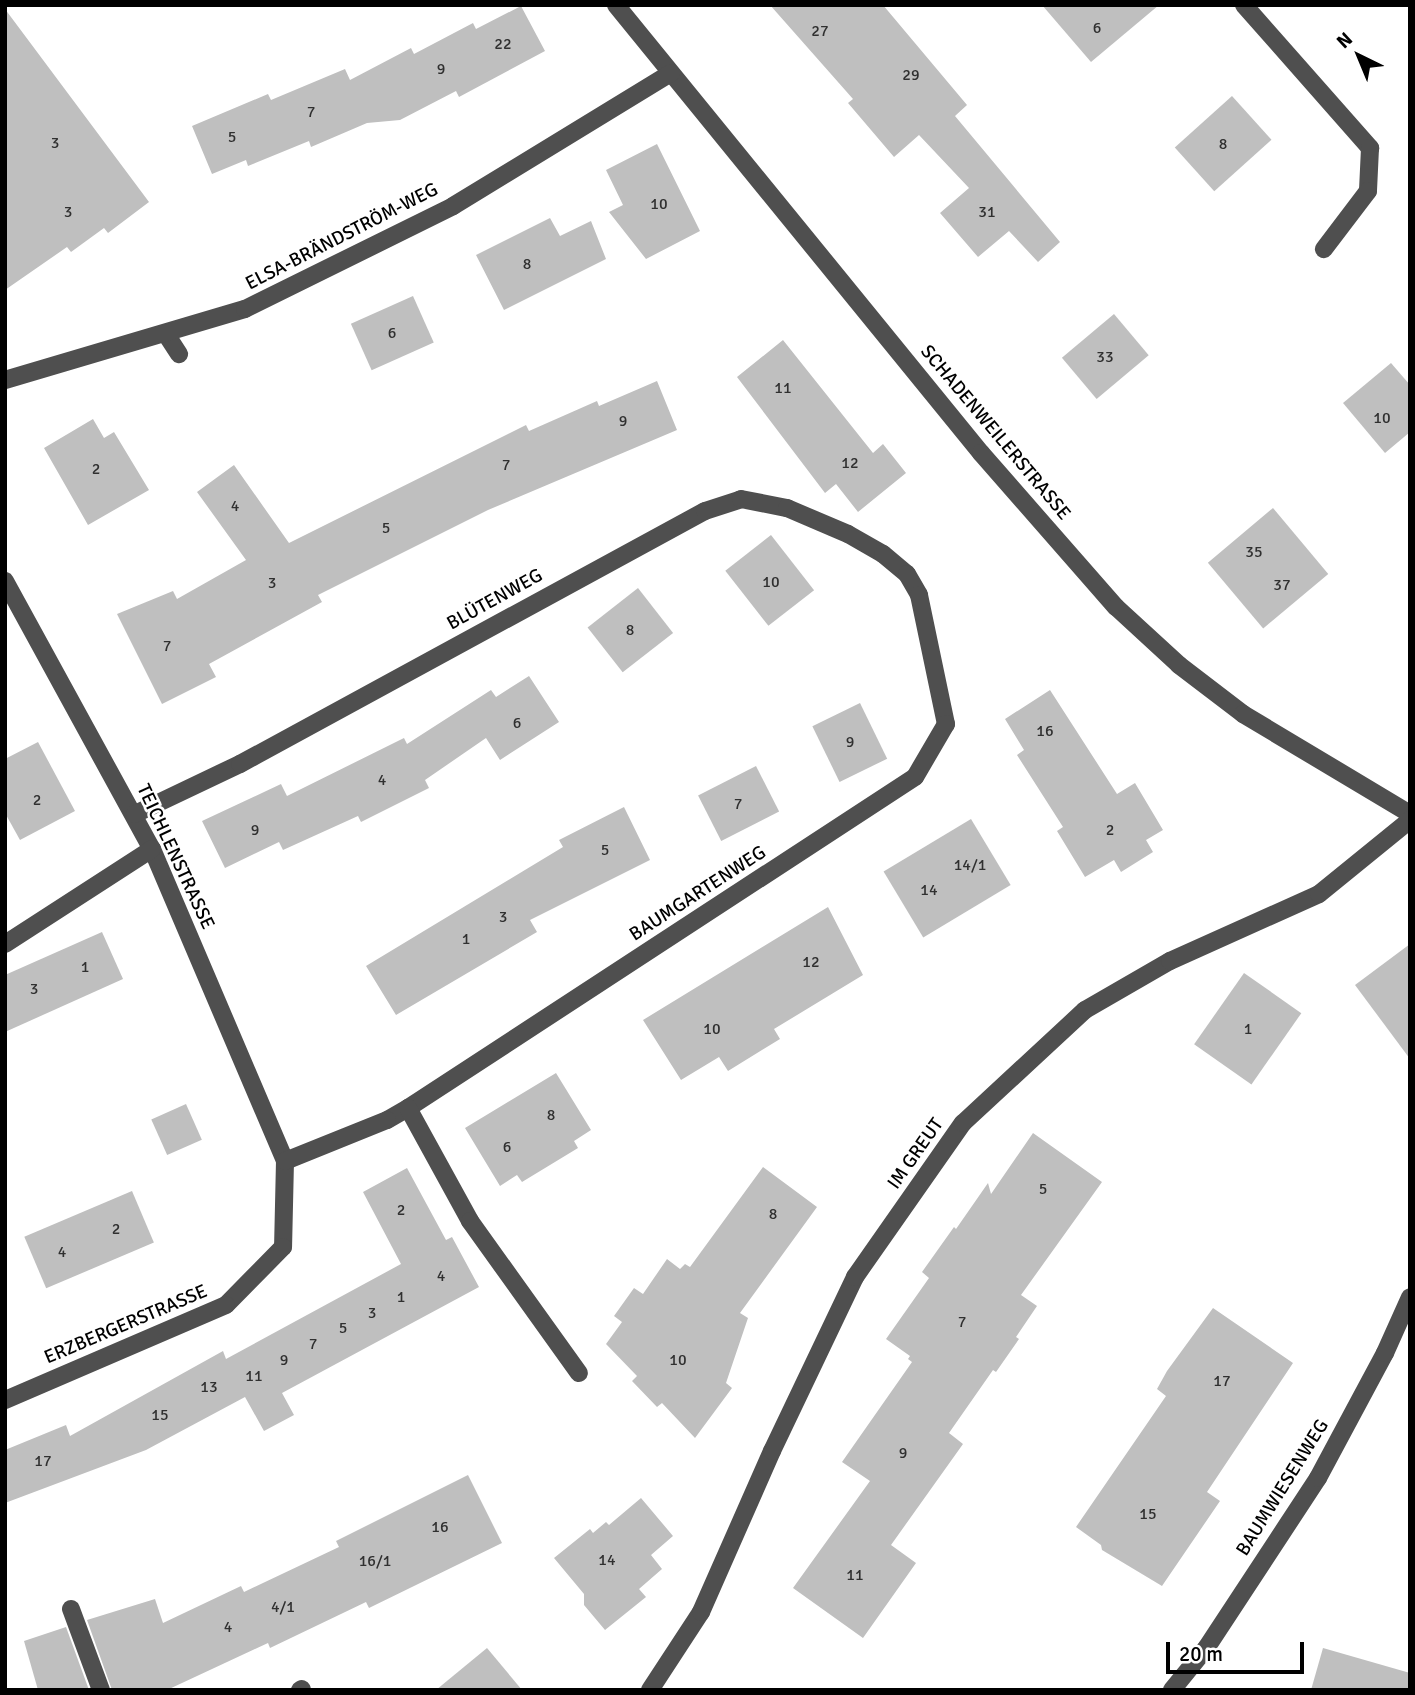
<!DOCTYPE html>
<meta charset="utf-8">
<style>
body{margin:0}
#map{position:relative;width:1415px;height:1695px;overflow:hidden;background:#fff;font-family:Signika,sans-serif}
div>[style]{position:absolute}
.building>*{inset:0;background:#bfbfbf;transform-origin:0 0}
.minor>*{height:18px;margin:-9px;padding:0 9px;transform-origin:9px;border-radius:9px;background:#4f4f4f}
span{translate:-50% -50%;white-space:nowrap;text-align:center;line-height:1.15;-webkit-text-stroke:5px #fff;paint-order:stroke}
.number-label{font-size:16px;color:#303030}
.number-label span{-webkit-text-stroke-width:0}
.street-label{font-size:19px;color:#000}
.frame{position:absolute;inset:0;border:7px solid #000;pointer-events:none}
.north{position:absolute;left:1324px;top:21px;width:70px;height:70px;-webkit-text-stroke:5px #fff;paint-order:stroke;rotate:317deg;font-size:19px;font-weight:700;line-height:28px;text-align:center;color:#000}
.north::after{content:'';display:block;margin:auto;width:24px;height:32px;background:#000;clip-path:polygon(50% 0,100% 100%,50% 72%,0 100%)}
.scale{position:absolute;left:1166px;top:1642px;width:138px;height:32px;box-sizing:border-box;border:4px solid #000;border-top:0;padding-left:9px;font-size:21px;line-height:24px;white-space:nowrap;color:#000;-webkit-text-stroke:5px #fff;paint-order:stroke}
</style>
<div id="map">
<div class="building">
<i style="clip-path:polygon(770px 5px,883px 5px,967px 105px,955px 116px,1060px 242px,1038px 262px,1009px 231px,978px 257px,940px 213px,969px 188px,919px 135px,894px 157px,848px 103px,853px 99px)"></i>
<i style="clip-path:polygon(1042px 5px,1159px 5px,1091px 62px)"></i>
<i style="clip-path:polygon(521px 6px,545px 51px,459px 97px,456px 91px,400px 120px,367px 123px,311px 147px,309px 141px,248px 166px,246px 160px,212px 174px,192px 126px,268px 94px,271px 100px,345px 69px,350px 80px,411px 48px,414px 54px,473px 23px,476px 29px)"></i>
<i style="clip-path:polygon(5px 9px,149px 202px,108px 233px,104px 228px,71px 252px,67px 247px,5px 290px)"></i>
<i style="left:1232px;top:96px;width:59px;height:77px;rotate:48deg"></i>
<i style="clip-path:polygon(657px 144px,700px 231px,646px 259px,609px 212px,623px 205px,606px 170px)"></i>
<i style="clip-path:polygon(550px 218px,560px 236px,591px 221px,606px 259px,504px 310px,476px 255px)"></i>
<i style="left:413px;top:296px;width:51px;height:68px;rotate:66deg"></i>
<i style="left:1114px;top:314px;width:54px;height:68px;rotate:50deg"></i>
<i style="clip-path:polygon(783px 340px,873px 453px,883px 444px,906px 473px,858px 512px,836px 484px,825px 493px,737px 377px)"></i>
<i style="clip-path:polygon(1391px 363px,1410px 385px,1410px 432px,1385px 453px,1343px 403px)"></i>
<i style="clip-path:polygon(657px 381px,677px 430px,488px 510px,318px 595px,322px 602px,209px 664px,216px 677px,162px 704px,117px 614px,173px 591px,177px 599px,246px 560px,197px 492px,234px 465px,289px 543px,526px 425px,529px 431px,597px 401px,599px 406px)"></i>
<i style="clip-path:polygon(93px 419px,104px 438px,114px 432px,149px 490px,88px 525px,44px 448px)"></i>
<i style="left:1273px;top:508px;width:86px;height:85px;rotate:50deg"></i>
<i style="left:771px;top:535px;width:70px;height:58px;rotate:52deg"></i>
<i style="left:638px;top:588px;width:57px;height:64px;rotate:52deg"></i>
<i style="clip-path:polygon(529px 676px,559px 722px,500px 760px,486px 738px,425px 780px,429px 788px,361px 822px,358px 816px,283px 850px,279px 842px,225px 868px,202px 821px,281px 784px,287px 796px,404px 738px,407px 744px,491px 690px,496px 697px)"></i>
<i style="clip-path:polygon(1050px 690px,1117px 794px,1135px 783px,1163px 830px,1146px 840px,1153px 852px,1121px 872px,1114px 860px,1085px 877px,1057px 831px,1063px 827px,1017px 755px,1024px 750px,1005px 719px)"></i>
<i style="left:860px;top:703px;width:62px;height:53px;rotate:64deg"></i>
<i style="clip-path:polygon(38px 742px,75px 811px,20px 840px,5px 813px,5px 759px)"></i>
<i style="left:756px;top:766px;width:51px;height:65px;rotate:63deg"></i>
<i style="clip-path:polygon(624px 807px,650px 860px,530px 920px,537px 932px,396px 1015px,366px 966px,563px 847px,559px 840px)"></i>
<i style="left:971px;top:819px;width:77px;height:102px;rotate:59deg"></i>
<i style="clip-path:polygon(828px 907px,863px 975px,774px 1029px,780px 1039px,728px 1071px,719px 1057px,681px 1080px,643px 1020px)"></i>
<i style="clip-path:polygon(102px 932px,123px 979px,5px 1032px,5px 975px)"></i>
<i style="clip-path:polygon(1410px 944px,1410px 1059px,1355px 985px)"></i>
<i style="left:1244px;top:973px;width:70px;height:87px;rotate:35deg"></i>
<i style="clip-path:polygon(556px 1073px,591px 1130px,574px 1141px,578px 1148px,522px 1182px,517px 1175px,500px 1186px,465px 1128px)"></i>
<i style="left:186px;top:1104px;width:39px;height:38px;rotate:66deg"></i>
<i style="clip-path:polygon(1033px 1133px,1102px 1182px,1021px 1295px,1037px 1306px,1016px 1337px,1019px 1339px,996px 1372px,993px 1370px,949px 1433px,963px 1444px,891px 1545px,916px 1563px,863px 1638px,793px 1588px,870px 1481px,842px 1462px,912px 1362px,908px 1359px,910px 1356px,886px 1339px,929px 1278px,922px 1272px,954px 1227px,956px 1229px,988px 1183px,991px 1194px)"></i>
<i style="clip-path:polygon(763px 1167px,817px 1207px,740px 1313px,748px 1318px,726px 1383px,732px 1388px,695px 1438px,662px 1403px,657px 1407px,632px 1381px,637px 1376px,606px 1344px,622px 1322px,614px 1316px,634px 1288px,643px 1294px,667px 1259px,680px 1269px,685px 1264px,690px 1267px)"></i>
<i style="clip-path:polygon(407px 1168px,446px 1240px,452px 1237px,479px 1287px,282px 1393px,294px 1415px,264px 1431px,245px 1397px,146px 1450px,5px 1503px,5px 1450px,66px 1425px,70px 1436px,223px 1351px,226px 1359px,401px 1264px,363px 1192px)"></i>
<i style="left:132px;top:1191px;width:56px;height:117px;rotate:67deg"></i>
<i style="clip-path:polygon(1213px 1308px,1293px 1363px,1207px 1492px,1220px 1501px,1162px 1586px,1102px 1550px,1101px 1545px,1076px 1527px,1166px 1396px,1157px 1389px,1167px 1371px)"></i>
<i style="clip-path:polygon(468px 1475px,502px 1543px,369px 1608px,366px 1602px,270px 1648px,268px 1643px,167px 1690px,112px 1690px,87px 1620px,155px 1599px,163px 1623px,241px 1586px,244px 1592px,339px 1547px,336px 1541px)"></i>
<i style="clip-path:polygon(641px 1498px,673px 1536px,651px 1555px,662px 1569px,639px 1589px,646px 1597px,605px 1630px,584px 1605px,584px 1594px,554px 1558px,590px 1529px,593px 1533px,606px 1522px,609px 1525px)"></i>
<i style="clip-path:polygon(66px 1627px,89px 1690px,38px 1690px,24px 1641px)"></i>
<i style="clip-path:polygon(487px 1648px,522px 1690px,436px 1690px)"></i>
<i style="clip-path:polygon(1323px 1648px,1410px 1673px,1410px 1690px,1311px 1690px)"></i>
</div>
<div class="minor">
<i style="left:616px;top:5px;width:578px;rotate:50.83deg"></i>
<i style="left:981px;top:453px;width:205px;rotate:48.8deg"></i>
<i style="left:1116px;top:607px;width:86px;rotate:42.6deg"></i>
<i style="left:1179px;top:665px;width:81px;rotate:37.4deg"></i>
<i style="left:1243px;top:714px;width:195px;rotate:30.9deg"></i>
<i style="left:1244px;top:5px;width:191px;rotate:48.6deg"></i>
<i style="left:1370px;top:148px;width:43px;rotate:92.7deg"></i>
<i style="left:1368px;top:191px;width:73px;rotate:127.2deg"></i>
<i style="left:166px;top:334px;width:24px;rotate:57deg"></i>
<i style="left:5px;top:380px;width:250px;rotate:-16.5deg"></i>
<i style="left:245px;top:309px;width:232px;rotate:-26.3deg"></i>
<i style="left:453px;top:206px;width:255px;rotate:-31.4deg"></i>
<i style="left:5px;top:581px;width:306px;rotate:61.3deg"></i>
<i style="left:152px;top:849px;width:339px;rotate:66.9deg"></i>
<i style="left:285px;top:1161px;width:86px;rotate:91.3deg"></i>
<i style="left:283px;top:1247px;width:81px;rotate:134.5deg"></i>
<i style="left:226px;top:1305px;width:241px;rotate:156.7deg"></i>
<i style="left:135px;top:814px;width:116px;rotate:-25.5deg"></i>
<i style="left:240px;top:764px;width:529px;rotate:-28.55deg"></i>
<i style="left:705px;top:511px;width:38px;rotate:-18deg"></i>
<i style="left:741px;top:499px;width:47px;rotate:11.1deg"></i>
<i style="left:787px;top:508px;width:66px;rotate:23.1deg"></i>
<i style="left:848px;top:534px;width:40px;rotate:29.7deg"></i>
<i style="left:883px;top:554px;width:31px;rotate:40deg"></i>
<i style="left:907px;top:574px;width:24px;rotate:60deg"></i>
<i style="left:919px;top:595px;width:132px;rotate:78.2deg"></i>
<i style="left:946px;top:724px;width:61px;rotate:120.3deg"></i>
<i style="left:915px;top:777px;width:605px;rotate:146.86deg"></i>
<i style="left:408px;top:1108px;width:24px;rotate:150deg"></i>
<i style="left:387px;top:1120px;width:110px;rotate:158.1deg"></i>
<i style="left:5px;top:944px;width:175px;rotate:-32.9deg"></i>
<i style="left:408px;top:1108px;width:129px;rotate:61.2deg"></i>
<i style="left:470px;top:1221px;width:187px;rotate:54.4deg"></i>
<i style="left:71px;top:1609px;width:86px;rotate:69.7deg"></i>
<i style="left:300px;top:1690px;width:2px;rotate:-27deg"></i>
<i style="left:650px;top:1690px;width:93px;rotate:-56.8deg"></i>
<i style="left:701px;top:1612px;width:176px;rotate:-66.2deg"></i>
<i style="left:772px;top:1451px;width:193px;rotate:-64.5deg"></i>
<i style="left:855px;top:1277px;width:188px;rotate:-55deg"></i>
<i style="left:963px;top:1123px;width:166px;rotate:-42.8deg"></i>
<i style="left:1085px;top:1010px;width:98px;rotate:-30deg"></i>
<i style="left:1170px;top:961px;width:163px;rotate:-24.2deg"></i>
<i style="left:1319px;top:894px;width:117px;rotate:-39.1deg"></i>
<i style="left:1172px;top:1690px;width:55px;rotate:-50.9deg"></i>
<i style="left:1207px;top:1647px;width:202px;rotate:-56.7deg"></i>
<i style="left:1318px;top:1478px;width:142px;rotate:-61.8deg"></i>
<i style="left:1385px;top:1353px;width:61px;rotate:-65.9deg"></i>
</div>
<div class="number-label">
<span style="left:1097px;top:28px">6</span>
<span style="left:820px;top:31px">27</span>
<span style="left:503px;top:44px">22</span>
<span style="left:441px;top:69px">9</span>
<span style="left:911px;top:75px">29</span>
<span style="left:311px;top:112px">7</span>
<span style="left:232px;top:137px">5</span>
<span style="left:55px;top:143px">3</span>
<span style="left:1223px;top:144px">8</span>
<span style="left:659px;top:204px">10</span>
<span style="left:68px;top:212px">3</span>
<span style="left:987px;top:212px">31</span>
<span style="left:527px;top:264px">8</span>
<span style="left:392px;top:333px">6</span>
<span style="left:1105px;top:357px">33</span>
<span style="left:783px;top:388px">11</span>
<span style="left:1382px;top:418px">10</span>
<span style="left:623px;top:421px">9</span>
<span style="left:850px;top:463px">12</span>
<span style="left:506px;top:465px">7</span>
<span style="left:96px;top:469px">2</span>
<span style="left:235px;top:506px">4</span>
<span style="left:386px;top:528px">5</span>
<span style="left:1254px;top:552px">35</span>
<span style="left:771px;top:582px">10</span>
<span style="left:272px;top:583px">3</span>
<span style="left:1282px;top:585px">37</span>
<span style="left:630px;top:630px">8</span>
<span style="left:167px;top:646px">7</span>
<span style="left:517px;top:723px">6</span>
<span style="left:1045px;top:731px">16</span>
<span style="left:850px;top:742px">9</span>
<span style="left:382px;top:780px">4</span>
<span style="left:37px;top:800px">2</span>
<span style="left:738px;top:804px">7</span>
<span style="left:255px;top:830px">9</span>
<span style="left:1110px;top:830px">2</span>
<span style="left:605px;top:850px">5</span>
<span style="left:970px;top:865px">14/1</span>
<span style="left:929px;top:890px">14</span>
<span style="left:503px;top:917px">3</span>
<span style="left:466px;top:939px">1</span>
<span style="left:811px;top:962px">12</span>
<span style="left:85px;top:967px">1</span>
<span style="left:34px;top:989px">3</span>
<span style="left:712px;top:1029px">10</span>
<span style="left:1248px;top:1029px">1</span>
<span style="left:551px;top:1115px">8</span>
<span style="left:507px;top:1147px">6</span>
<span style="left:1043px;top:1189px">5</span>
<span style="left:401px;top:1210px">2</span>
<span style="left:773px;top:1214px">8</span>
<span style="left:116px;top:1229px">2</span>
<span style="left:62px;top:1252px">4</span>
<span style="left:441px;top:1276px">4</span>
<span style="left:401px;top:1297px">1</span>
<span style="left:372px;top:1313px">3</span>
<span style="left:962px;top:1322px">7</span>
<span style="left:343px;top:1328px">5</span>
<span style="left:313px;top:1344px">7</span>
<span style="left:284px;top:1360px">9</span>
<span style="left:678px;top:1360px">10</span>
<span style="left:254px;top:1376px">11</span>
<span style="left:1222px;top:1381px">17</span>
<span style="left:209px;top:1387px">13</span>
<span style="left:160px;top:1415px">15</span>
<span style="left:903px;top:1453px">9</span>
<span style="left:43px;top:1461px">17</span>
<span style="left:1148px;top:1514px">15</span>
<span style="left:440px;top:1527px">16</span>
<span style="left:607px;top:1560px">14</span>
<span style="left:375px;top:1561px">16/1</span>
<span style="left:855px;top:1575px">11</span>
<span style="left:283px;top:1607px">4/1</span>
<span style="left:228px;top:1627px">4</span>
</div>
<div class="street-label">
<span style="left:342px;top:237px;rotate:-27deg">ELSA-BRÄNDSTRÖM-WEG</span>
<span style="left:995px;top:433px;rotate:50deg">SCHADENWEILERSTRASSE</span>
<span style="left:495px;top:600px;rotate:-29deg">BLÜTENWEG</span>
<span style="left:175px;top:857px;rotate:65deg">TEICHLENSTRASSE</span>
<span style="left:698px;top:894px;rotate:-33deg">BAUMGARTENWEG</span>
<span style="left:916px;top:1154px;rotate:-55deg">IM GREUT</span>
<span style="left:126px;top:1325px;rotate:-23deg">ERZBERGERSTRASSE</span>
<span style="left:1283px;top:1488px;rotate:-58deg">BAUMWIESENWEG</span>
</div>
<div class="frame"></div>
<div class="north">N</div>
<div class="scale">20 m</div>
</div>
